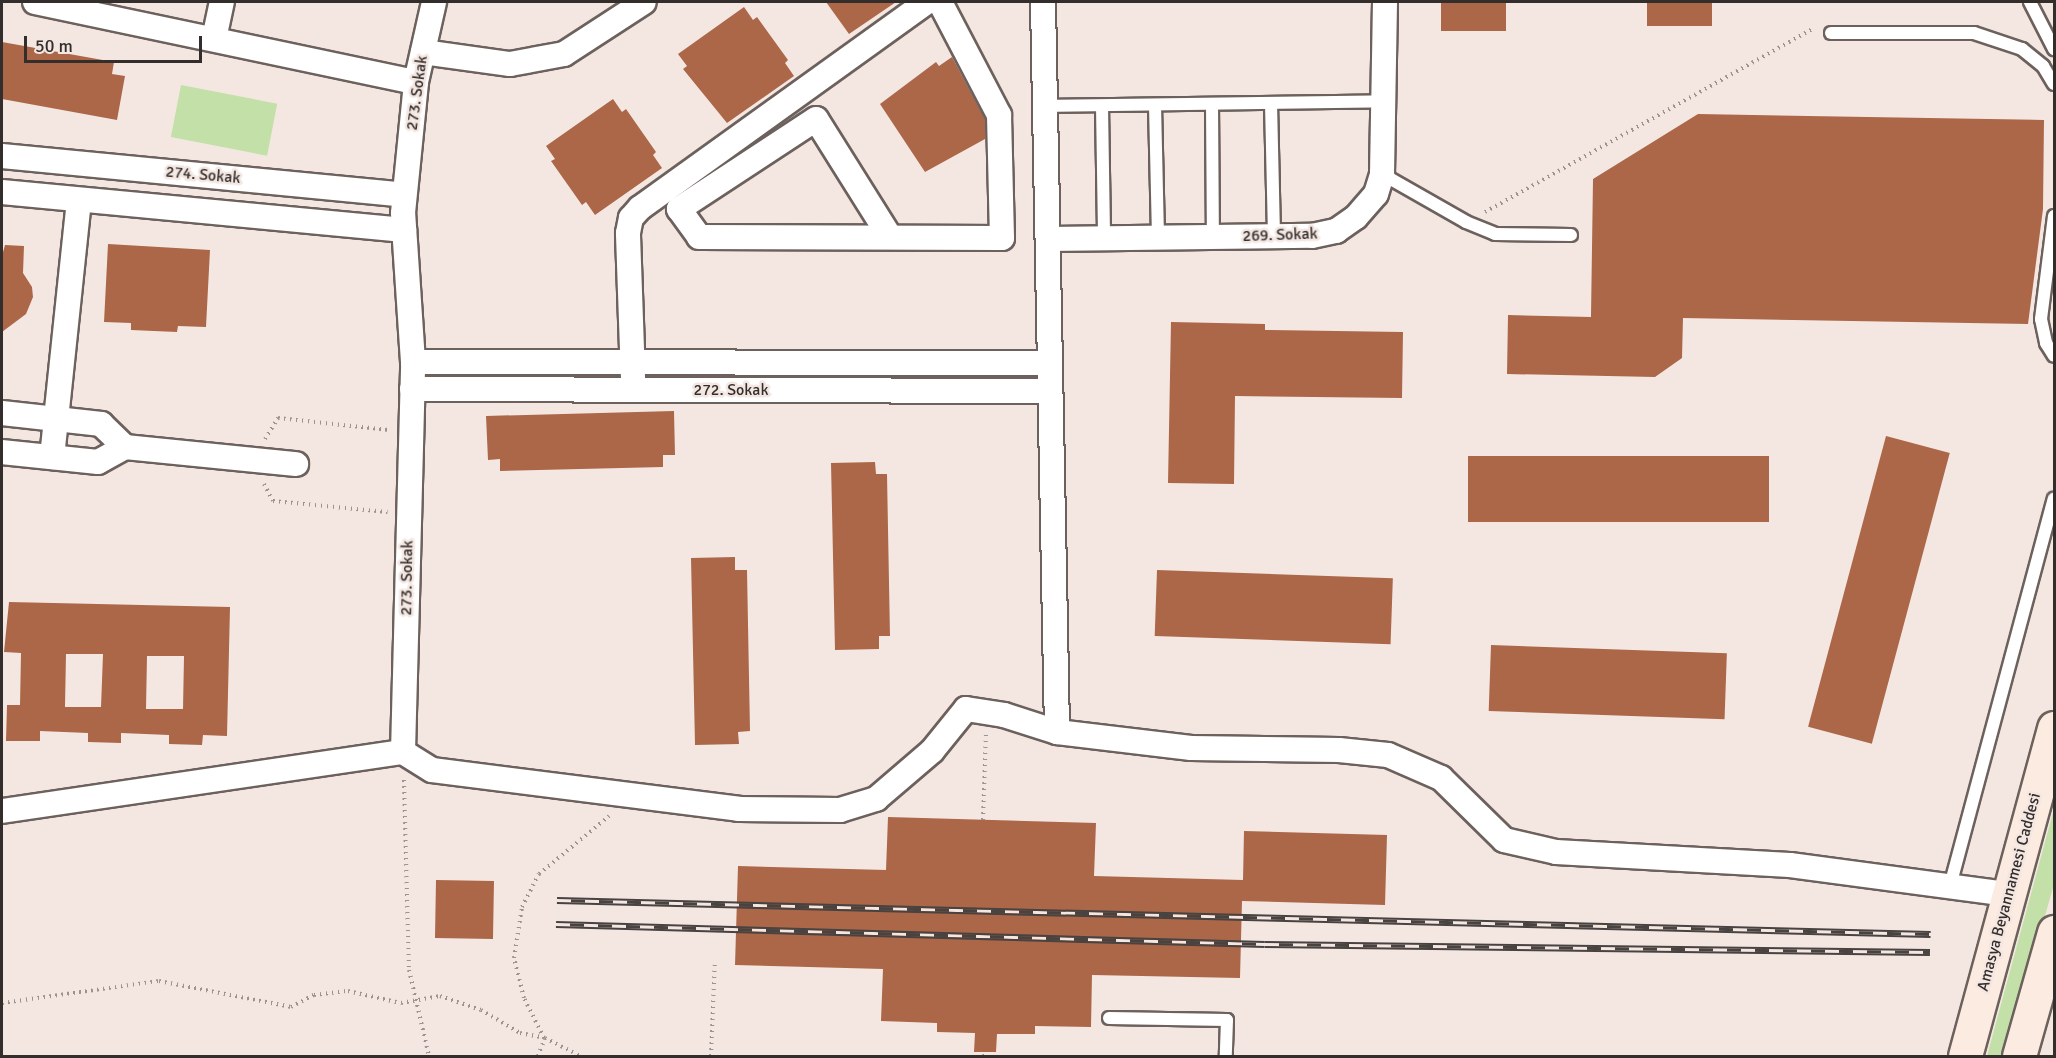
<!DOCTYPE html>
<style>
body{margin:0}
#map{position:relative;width:2056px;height:1058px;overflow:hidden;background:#f4e7e2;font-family:Signika,sans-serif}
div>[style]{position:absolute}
.green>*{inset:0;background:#c2e0a7;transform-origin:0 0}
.building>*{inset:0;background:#ab6748;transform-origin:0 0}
.path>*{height:4px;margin-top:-2px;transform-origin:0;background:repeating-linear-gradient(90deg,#9c928f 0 1.5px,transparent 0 6px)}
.roads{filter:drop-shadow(2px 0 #6c615c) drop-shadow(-2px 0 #6c615c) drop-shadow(0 2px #6c615c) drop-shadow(0 -2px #6c615c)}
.service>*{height:12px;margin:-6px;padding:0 6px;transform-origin:6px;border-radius:6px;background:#fff}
.minor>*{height:24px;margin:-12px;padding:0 12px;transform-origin:12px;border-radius:12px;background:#fff}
.secondary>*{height:33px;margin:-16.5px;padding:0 16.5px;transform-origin:16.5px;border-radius:16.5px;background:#fcebe0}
.rail>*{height:7px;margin-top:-3.5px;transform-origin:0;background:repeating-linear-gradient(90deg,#f4e7e2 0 14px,#484240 0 28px);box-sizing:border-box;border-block:2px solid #484240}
span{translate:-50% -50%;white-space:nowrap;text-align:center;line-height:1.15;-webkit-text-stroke:5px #f4e7e2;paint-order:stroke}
.street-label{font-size:16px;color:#332e2c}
.frame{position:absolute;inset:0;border:3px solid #332e2c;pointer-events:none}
.scale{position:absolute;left:24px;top:36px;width:178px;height:27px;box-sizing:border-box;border:3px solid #332e2c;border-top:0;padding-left:8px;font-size:18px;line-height:21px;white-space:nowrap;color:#332e2c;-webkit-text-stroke:4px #f4e7e2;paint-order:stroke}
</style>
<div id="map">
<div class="green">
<i style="left:181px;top:85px;width:98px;height:53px;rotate:11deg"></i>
<i style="clip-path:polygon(2054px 809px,2054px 884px,2005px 1056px,1987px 1056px)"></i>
</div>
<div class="building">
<i style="clip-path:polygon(826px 2px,896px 2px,849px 34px)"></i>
<i style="left:1441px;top:2px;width:65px;height:29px"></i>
<i style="left:1647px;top:2px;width:65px;height:24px"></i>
<i style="clip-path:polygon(744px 7px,753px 20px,757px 17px,788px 60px,785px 63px,794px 76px,727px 123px,683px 69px,687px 66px,678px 54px)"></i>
<i style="clip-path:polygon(2px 42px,114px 62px,112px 74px,125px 76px,117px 120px,2px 99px)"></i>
<i style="clip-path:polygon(952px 57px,985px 119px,985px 139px,925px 172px,880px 104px,936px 62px,939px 66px)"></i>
<i style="clip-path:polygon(613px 99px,622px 112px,626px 109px,656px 152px,653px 155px,662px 168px,595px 215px,586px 202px,582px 205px,551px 161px,555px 159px,546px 146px)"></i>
<i style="clip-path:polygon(1698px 114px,2044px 120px,2043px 209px,2028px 324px,1683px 318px,1682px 358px,1655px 377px,1507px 374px,1508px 315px,1591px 317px,1593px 179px)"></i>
<i style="clip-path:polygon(108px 244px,210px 250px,206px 327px,178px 326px,177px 332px,131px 330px,131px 323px,104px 322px)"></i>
<i style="clip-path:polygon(5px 245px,24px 246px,23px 273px,32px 287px,33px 297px,26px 314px,2px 332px,2px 256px)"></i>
<i style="clip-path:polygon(1171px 322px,1265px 324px,1265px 330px,1403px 332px,1402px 398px,1235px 396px,1234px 484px,1168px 483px)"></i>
<i style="clip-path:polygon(674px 411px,675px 455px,663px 455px,663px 467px,500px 471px,500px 459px,488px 460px,486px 416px)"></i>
<i style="left:1886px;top:436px;width:66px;height:301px;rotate:15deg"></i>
<i style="left:1769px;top:456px;width:66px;height:301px;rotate:90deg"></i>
<i style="clip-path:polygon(875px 462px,876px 474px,887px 474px,890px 636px,879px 636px,879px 649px,835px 650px,831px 463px)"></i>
<i style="clip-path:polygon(735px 557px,735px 570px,747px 570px,750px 731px,738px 732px,739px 744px,695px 745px,691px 558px)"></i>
<i style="left:1157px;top:570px;width:236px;height:66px;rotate:2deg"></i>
<i style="clip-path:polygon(evenodd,9px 602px,230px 607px,227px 736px,203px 735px,202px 745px,169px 744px,169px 735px,121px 733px,121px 743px,88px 742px,88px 733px,40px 731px,40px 741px,6px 741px,7px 705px,20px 705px,21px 653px,4px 652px,9px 602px,66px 654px,103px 654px,101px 707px,65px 707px,66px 654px,9px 602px,147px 656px,184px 656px,183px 709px,146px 709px,147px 656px)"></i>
<i style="left:1491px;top:645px;width:236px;height:66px;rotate:2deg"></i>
<i style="clip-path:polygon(888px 817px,1096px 823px,1094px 876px,1243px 880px,1244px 831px,1387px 835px,1385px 905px,1242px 901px,1240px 978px,1092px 975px,1091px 1027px,1035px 1026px,1035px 1034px,997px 1034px,996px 1052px,974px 1052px,975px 1033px,937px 1032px,937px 1023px,881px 1021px,883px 969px,735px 965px,738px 866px,886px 870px)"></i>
<i style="left:436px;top:880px;width:58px;height:58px;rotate:1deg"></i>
</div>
<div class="path">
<i style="left:1485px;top:212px;width:377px;rotate:-29.2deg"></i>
<i style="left:265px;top:439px;width:25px;rotate:-58deg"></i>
<i style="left:278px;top:418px;width:112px;rotate:6.2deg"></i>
<i style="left:264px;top:484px;width:19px;rotate:62deg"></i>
<i style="left:273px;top:501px;width:115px;rotate:5.5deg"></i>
<i style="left:404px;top:780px;width:190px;rotate:88.5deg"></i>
<i style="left:409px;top:970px;width:88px;rotate:76.9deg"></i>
<i style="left:983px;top:820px;width:86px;rotate:-88deg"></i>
<i style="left:2px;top:1003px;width:159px;rotate:-8deg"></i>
<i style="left:159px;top:981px;width:135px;rotate:11.1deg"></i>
<i style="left:291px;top:1007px;width:26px;rotate:-28deg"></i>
<i style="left:314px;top:995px;width:34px;rotate:-7deg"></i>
<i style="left:348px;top:991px;width:54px;rotate:12.8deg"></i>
<i style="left:401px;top:1003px;width:40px;rotate:-10deg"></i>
<i style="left:440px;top:996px;width:43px;rotate:18.9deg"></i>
<i style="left:481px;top:1010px;width:45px;rotate:30.5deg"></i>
<i style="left:520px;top:1033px;width:25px;rotate:11deg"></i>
<i style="left:544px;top:1038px;width:45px;rotate:-116.6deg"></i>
<i style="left:524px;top:998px;width:41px;rotate:-104deg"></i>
<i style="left:514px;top:958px;width:52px;rotate:-81.1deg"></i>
<i style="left:522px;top:907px;width:37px;rotate:-63deg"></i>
<i style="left:539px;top:874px;width:91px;rotate:-39.6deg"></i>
<i style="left:538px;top:1056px;width:19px;rotate:-69deg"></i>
<i style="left:545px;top:1038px;width:39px;rotate:27deg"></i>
<i style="left:711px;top:1056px;width:96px;rotate:-87.6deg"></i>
<i style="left:984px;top:1056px;width:4px;rotate:-76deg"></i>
</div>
<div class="roads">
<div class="service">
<i style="left:2030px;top:2px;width:53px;rotate:62.9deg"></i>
<i style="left:1831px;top:33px;width:143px"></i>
<i style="left:1974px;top:33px;width:51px;rotate:18.4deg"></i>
<i style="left:2022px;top:49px;width:27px;rotate:39deg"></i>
<i style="left:2043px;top:66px;width:21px;rotate:59deg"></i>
<i style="left:1271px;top:103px;width:134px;rotate:88.7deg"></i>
<i style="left:1212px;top:104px;width:133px;rotate:89.6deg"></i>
<i style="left:1155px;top:105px;width:133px;rotate:88.7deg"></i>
<i style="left:1045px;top:106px;width:339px;rotate:-0.8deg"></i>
<i style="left:1102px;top:106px;width:133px;rotate:89.1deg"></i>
<i style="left:1382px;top:174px;width:97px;rotate:29.7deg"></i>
<i style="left:1466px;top:222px;width:31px;rotate:22deg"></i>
<i style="left:1495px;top:234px;width:76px;rotate:0.8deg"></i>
<i style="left:2054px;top:216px;width:104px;rotate:97.2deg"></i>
<i style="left:2041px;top:319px;width:25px;rotate:78deg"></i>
<i style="left:2046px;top:343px;width:15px;rotate:58deg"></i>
<i style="left:1950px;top:886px;width:401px;rotate:-75deg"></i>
<i style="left:1109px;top:1018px;width:118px;rotate:1deg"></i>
<i style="left:1227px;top:1020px;width:36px;rotate:92deg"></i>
</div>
<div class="minor">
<i style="left:35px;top:2px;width:389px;rotate:11.9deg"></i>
<i style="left:1043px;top:2px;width:730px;rotate:88.9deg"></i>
<i style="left:214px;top:39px;width:38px;rotate:-78deg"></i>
<i style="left:423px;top:52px;width:88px;rotate:7.9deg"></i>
<i style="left:510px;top:64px;width:55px;rotate:-10.5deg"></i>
<i style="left:564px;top:54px;width:95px;rotate:-33deg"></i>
<i style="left:2px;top:156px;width:404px;rotate:5.5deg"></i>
<i style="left:2px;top:192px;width:404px;rotate:5.4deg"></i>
<i style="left:890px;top:237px;width:139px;rotate:-122.1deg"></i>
<i style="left:816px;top:119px;width:164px;rotate:146.7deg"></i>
<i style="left:679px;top:209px;width:34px;rotate:54deg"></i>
<i style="left:699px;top:237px;width:303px;rotate:0.2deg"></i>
<i style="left:1002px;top:238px;width:123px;rotate:-91.4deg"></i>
<i style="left:999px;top:115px;width:127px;rotate:-117.6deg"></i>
<i style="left:1048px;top:239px;width:264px;rotate:-0.7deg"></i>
<i style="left:1312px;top:236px;width:25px;rotate:-12deg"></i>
<i style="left:1336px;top:231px;width:24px;rotate:-35deg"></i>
<i style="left:1356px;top:217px;width:30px;rotate:-49deg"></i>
<i style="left:1376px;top:194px;width:21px;rotate:-73deg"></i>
<i style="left:1382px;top:174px;width:172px;rotate:-89deg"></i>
<i style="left:413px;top:362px;width:636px;rotate:0.09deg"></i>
<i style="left:633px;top:378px;width:145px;rotate:-92deg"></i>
<i style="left:628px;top:233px;width:15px;rotate:-79deg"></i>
<i style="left:631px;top:218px;width:13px;rotate:-48deg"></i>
<i style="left:640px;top:208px;width:353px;rotate:-35.7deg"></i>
<i style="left:412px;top:389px;width:637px;rotate:0.18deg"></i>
<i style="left:2px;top:413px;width:100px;rotate:6.3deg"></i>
<i style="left:101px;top:424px;width:33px;rotate:44deg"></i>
<i style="left:125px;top:447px;width:31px;rotate:151deg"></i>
<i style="left:98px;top:462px;width:97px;rotate:-174.1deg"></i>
<i style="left:125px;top:447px;width:172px;rotate:5.7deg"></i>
<i style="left:52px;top:457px;width:258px;rotate:-84deg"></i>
<i style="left:403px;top:752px;width:34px;rotate:32deg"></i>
<i style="left:432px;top:770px;width:309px;rotate:7.2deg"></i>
<i style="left:739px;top:809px;width:101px;rotate:0.6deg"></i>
<i style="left:840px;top:810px;width:38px;rotate:-17deg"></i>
<i style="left:876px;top:799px;width:74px;rotate:-40.6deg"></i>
<i style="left:932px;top:751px;width:54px;rotate:-51deg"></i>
<i style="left:966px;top:709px;width:38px;rotate:9deg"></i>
<i style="left:1004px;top:715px;width:56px;rotate:17.8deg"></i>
<i style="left:1057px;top:732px;width:135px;rotate:6.8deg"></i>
<i style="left:1191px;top:748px;width:148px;rotate:0.8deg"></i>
<i style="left:1339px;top:750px;width:49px;rotate:5.8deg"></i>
<i style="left:1388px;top:755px;width:58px;rotate:23.5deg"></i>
<i style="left:1441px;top:778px;width:88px;rotate:44.5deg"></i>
<i style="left:1504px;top:840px;width:53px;rotate:13deg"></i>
<i style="left:1556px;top:852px;width:234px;rotate:3.2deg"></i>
<i style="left:1790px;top:865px;width:218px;rotate:7.6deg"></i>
<i style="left:2px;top:811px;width:405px;rotate:-8.4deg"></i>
<i style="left:403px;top:752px;width:390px;rotate:-88.5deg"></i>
<i style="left:413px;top:362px;width:149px;rotate:-93.8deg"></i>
<i style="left:403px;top:213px;width:132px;rotate:-84.3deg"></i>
<i style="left:416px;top:82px;width:82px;rotate:-77.3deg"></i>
</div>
<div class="secondary">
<i style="left:1965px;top:1056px;width:340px;rotate:-74.8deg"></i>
<i style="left:2019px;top:1056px;width:129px;rotate:-74.2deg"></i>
</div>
</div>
<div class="rail">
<i style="left:557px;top:900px;width:1374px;rotate:1.42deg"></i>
<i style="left:556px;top:924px;width:709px;rotate:1.62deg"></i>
<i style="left:1265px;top:944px;width:665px;rotate:0.69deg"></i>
</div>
<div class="street-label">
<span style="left:417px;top:93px;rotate:-82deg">273. Sokak</span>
<span style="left:203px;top:175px;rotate:5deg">274. Sokak</span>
<span style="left:1280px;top:235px;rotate:-2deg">269. Sokak</span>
<span style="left:731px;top:390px">272. Sokak</span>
<span style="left:407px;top:578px;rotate:-89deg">273. Sokak</span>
<span style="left:2009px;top:892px;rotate:-75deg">Amasya Beyannamesi Caddesi</span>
</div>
<div class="frame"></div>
<div class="scale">50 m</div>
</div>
